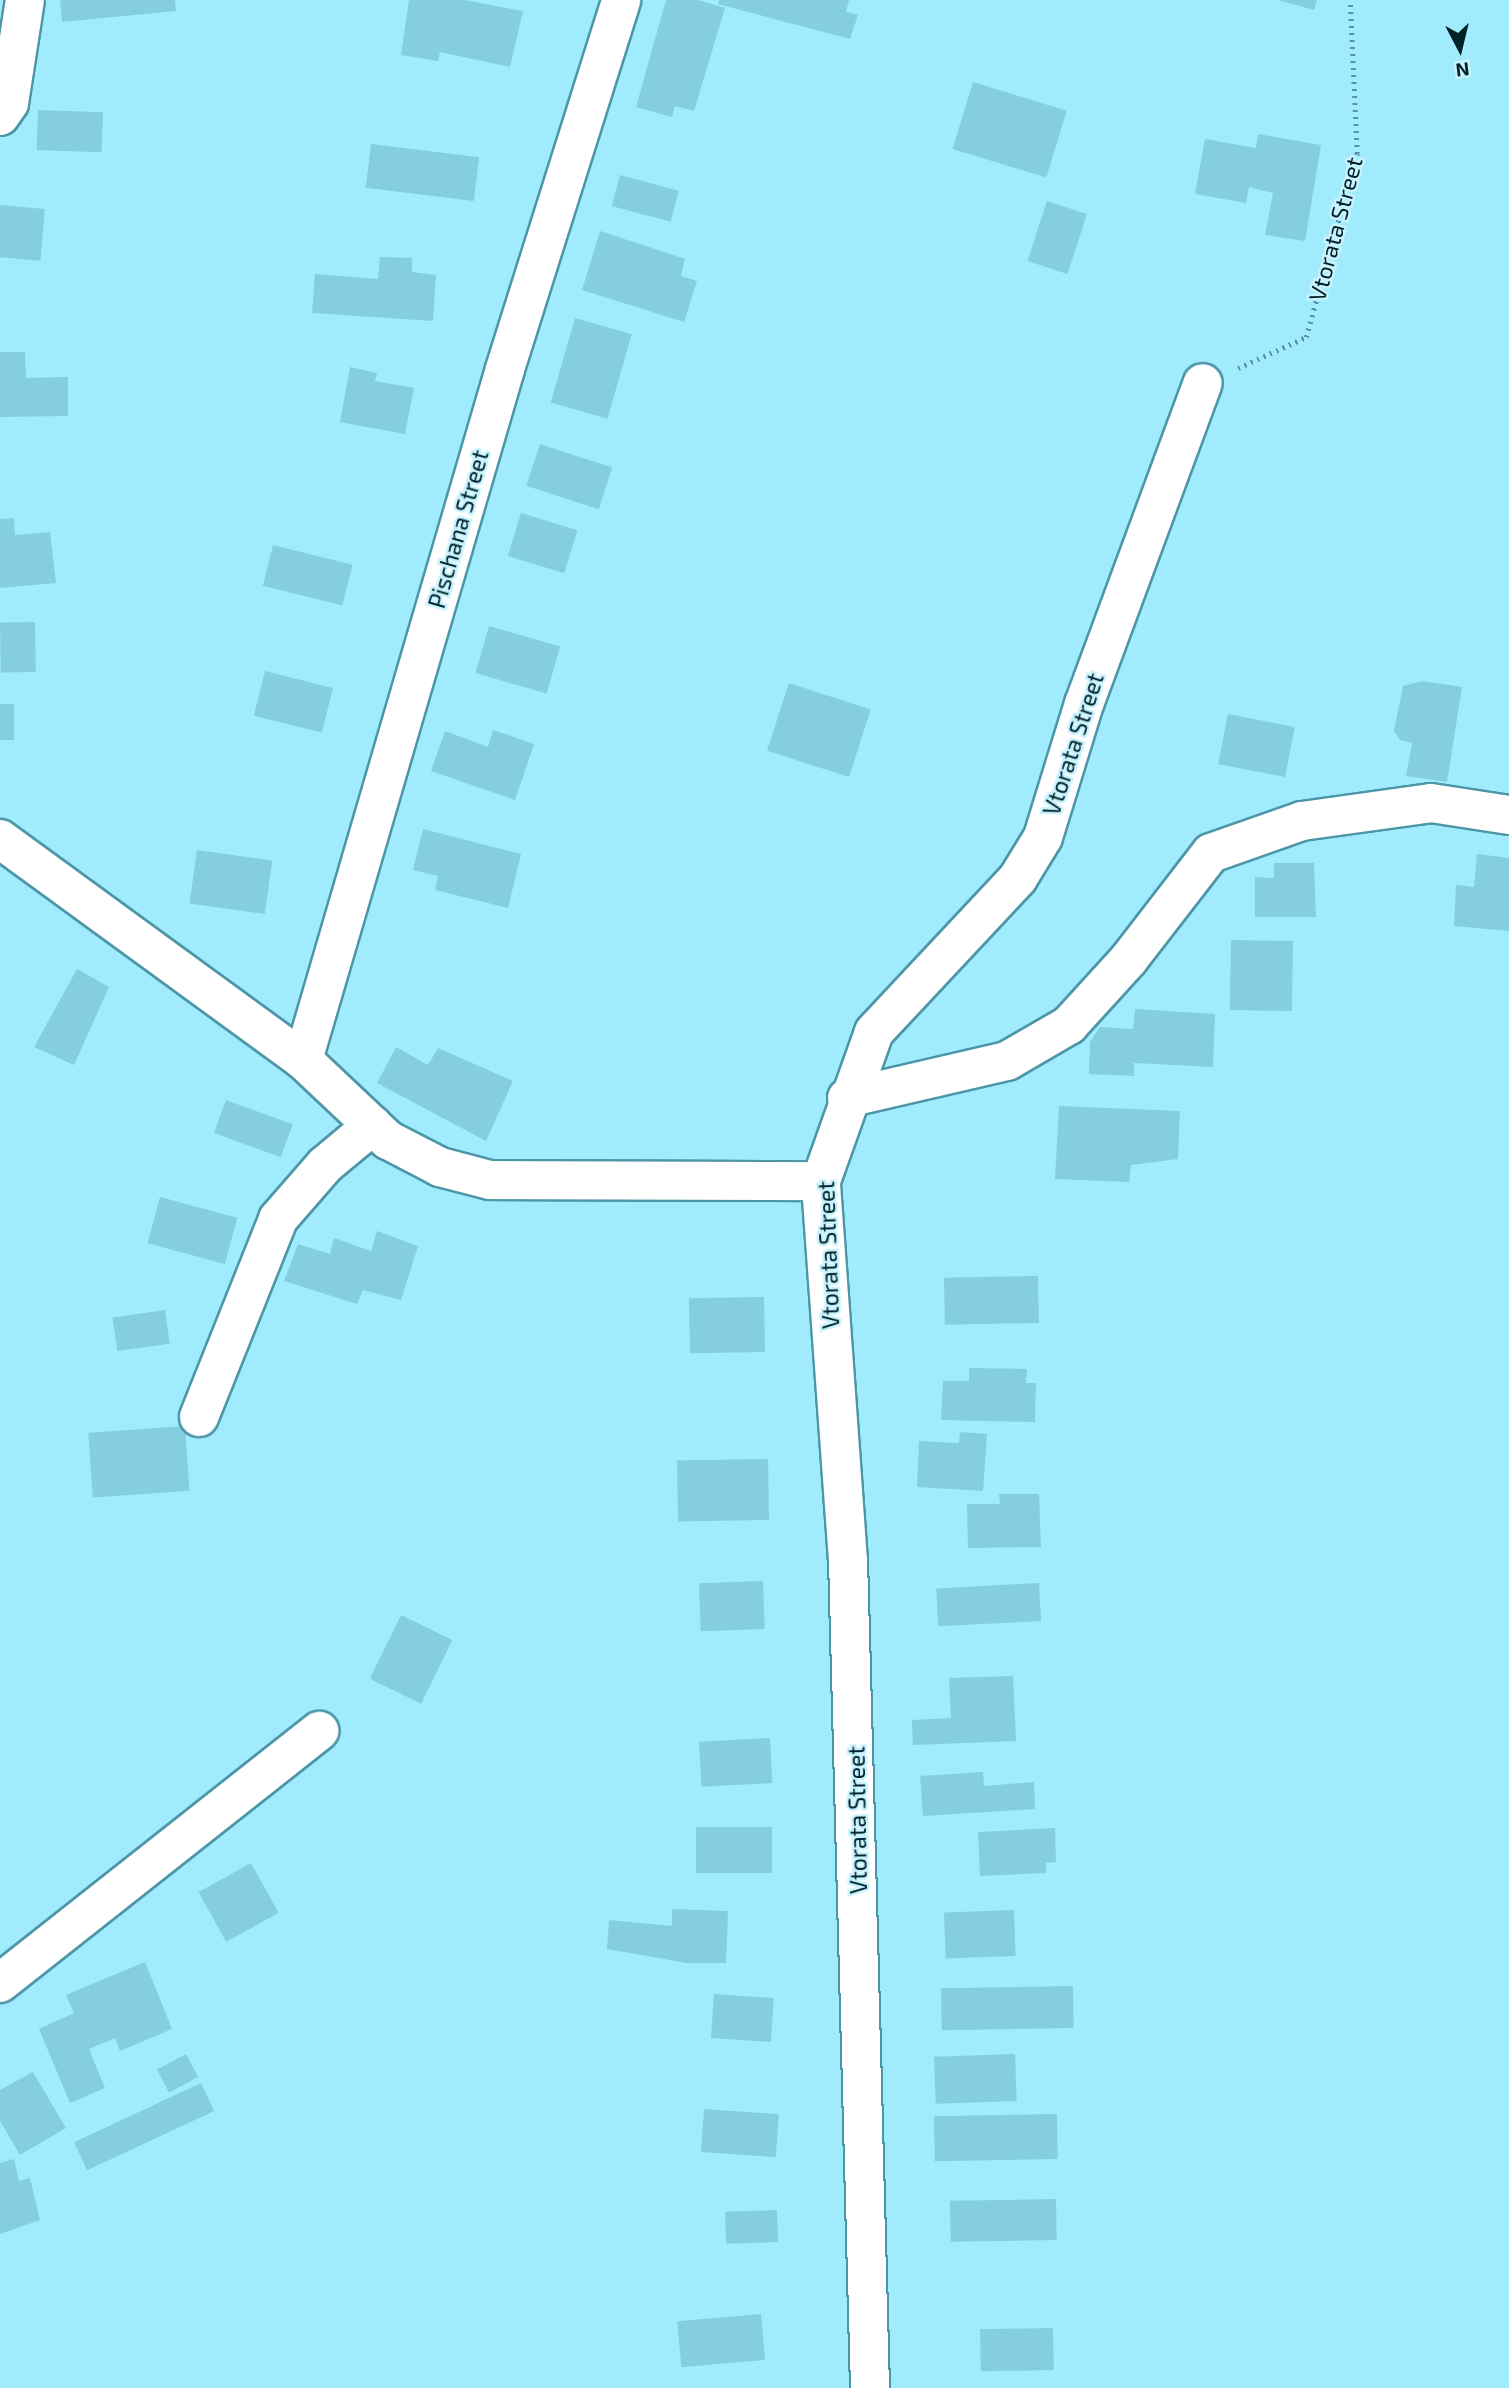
<!DOCTYPE html>
<style>
body{margin:0}
#map{position:relative;width:1509px;height:2388px;overflow:hidden;background:#a0ebfd;font-family:"Exo 2",sans-serif}
div>[style]{position:absolute}
.building>*{inset:0;background:#84cee0;transform-origin:0 0}
.path>*{height:4.5px;margin-top:-2.25px;transform-origin:0;background:repeating-linear-gradient(90deg,#59919e 0 2px,transparent 0 7px)}
.roads{filter:drop-shadow(2px 0 #4c96a7) drop-shadow(-2px 0 #4c96a7) drop-shadow(0 2px #4c96a7) drop-shadow(0 -2px #4c96a7)}
.minor>*{height:38px;margin:-19px;padding:0 19px;transform-origin:19px;border-radius:19px;background:#fff}
span{translate:-50% -50%;white-space:nowrap;text-align:center;line-height:1.15;-webkit-text-stroke:5px #c8f3fe;paint-order:stroke}
.street-label{font-size:23px;color:#012128}
.north{position:absolute;left:1425px;top:14px;width:70px;height:70px;-webkit-text-stroke:5px #c8f3fe;paint-order:stroke;rotate:173deg;font-size:19px;font-weight:700;line-height:28px;text-align:center;color:#012128}
.north::after{content:'';display:block;margin:auto;width:24px;height:32px;background:#012128;clip-path:polygon(50% 0,100% 100%,50% 72%,0 100%)}
</style>
<div id="map">
<div class="building">
<i style="clip-path:polygon(60px 0,175px 0,176px 11px,62px 22px)"></i>
<i style="clip-path:polygon(409px 0,464px 0,523px 11px,510px 67px,440px 52px,438px 61px,401px 55px)"></i>
<i style="clip-path:polygon(666px 0,698px 0,725px 8px,694px 111px,675px 106px,672px 117px,636px 107px)"></i>
<i style="clip-path:polygon(719px 0,849px 0,846px 12px,858px 15px,850px 39px,718px 4px)"></i>
<i style="clip-path:polygon(1278px 0,1317px 0,1314px 10px)"></i>
<i style="left:973px;top:82px;width:98px;height:70px;rotate:17deg"></i>
<i style="left:38px;top:110px;width:65px;height:40px;rotate:2deg"></i>
<i style="clip-path:polygon(1258px 134px,1321px 145px,1305px 241px,1265px 235px,1273px 193px,1249px 187px,1246px 203px,1195px 194px,1205px 139px,1256px 148px)"></i>
<i style="left:371px;top:144px;width:109px;height:44px;rotate:7deg"></i>
<i style="left:620px;top:175px;width:61px;height:32px;rotate:15deg"></i>
<i style="left:1047px;top:201px;width:42px;height:63px;rotate:18deg"></i>
<i style="left:0;top:205px;width:45px;height:52px;rotate:5deg"></i>
<i style="clip-path:polygon(600px 231px,685px 259px,681px 276px,697px 281px,684px 322px,582px 290px)"></i>
<i style="clip-path:polygon(380px 257px,412px 258px,412px 272px,436px 275px,433px 321px,312px 313px,315px 274px,378px 279px)"></i>
<i style="left:575px;top:318px;width:59px;height:88px;rotate:16deg"></i>
<i style="clip-path:polygon(0 352px,25px 352px,26px 378px,68px 377px,68px 416px,0 417px)"></i>
<i style="clip-path:polygon(350px 367px,377px 373px,375px 381px,414px 388px,405px 434px,340px 422px)"></i>
<i style="left:540px;top:444px;width:76px;height:44px;rotate:18deg"></i>
<i style="left:521px;top:513px;width:59px;height:45px;rotate:17deg"></i>
<i style="clip-path:polygon(14px 518px,15px 535px,50px 532px,56px 583px,0 588px,0 519px)"></i>
<i style="left:273px;top:545px;width:82px;height:42px;rotate:14deg"></i>
<i style="left:35px;top:622px;width:50px;height:35px;rotate:89deg"></i>
<i style="left:489px;top:626px;width:74px;height:49px;rotate:16deg"></i>
<i style="left:265px;top:671px;width:70px;height:46px;rotate:14deg"></i>
<i style="clip-path:polygon(1422px 681px,1462px 687px,1447px 782px,1406px 776px,1412px 743px,1400px 740px,1394px 731px,1403px 686px)"></i>
<i style="left:789px;top:683px;width:86px;height:71px;rotate:18deg"></i>
<i style="left:0;top:704px;width:14px;height:36px"></i>
<i style="left:1228px;top:714px;width:68px;height:51px;rotate:11deg"></i>
<i style="clip-path:polygon(493px 730px,534px 744px,515px 800px,431px 771px,445px 731px,488px 747px)"></i>
<i style="clip-path:polygon(423px 829px,521px 854px,508px 908px,435px 890px,438px 876px,413px 870px)"></i>
<i style="left:197px;top:850px;width:76px;height:54px;rotate:8deg"></i>
<i style="clip-path:polygon(1477px 854px,1509px 858px,1509px 931px,1454px 926px,1456px 885px,1474px 887px)"></i>
<i style="clip-path:polygon(1274px 863px,1314px 863px,1316px 917px,1255px 917px,1255px 877px,1274px 878px)"></i>
<i style="left:1231px;top:940px;width:62px;height:70px;rotate:1deg"></i>
<i style="clip-path:polygon(77px 969px,109px 987px,74px 1065px,34px 1047px)"></i>
<i style="clip-path:polygon(1135px 1009px,1215px 1014px,1213px 1067px,1134px 1063px,1134px 1076px,1089px 1074px,1090px 1042px,1100px 1027px,1133px 1029px)"></i>
<i style="clip-path:polygon(396px 1047px,428px 1065px,438px 1048px,513px 1081px,486px 1141px,377px 1083px)"></i>
<i style="left:226px;top:1100px;width:71px;height:35px;rotate:20deg"></i>
<i style="clip-path:polygon(1059px 1106px,1180px 1111px,1178px 1159px,1131px 1165px,1129px 1182px,1055px 1179px)"></i>
<i style="left:160px;top:1197px;width:80px;height:48px;rotate:15deg"></i>
<i style="clip-path:polygon(377px 1231px,418px 1246px,401px 1300px,363px 1290px,357px 1304px,284px 1281px,298px 1244px,330px 1254px,334px 1238px,371px 1251px)"></i>
<i style="left:1038px;top:1276px;width:47px;height:94px;rotate:89deg"></i>
<i style="left:764px;top:1297px;width:55px;height:75px;rotate:89deg"></i>
<i style="left:165px;top:1310px;width:34px;height:53px;rotate:82deg"></i>
<i style="clip-path:polygon(969px 1368px,1027px 1369px,1026px 1383px,1036px 1383px,1035px 1422px,941px 1420px,943px 1381px,969px 1381px)"></i>
<i style="left:185px;top:1426px;width:65px;height:97px;rotate:86deg"></i>
<i style="clip-path:polygon(960px 1432px,987px 1434px,983px 1491px,917px 1487px,919px 1441px,959px 1443px)"></i>
<i style="left:768px;top:1459px;width:61px;height:91px;rotate:89deg"></i>
<i style="clip-path:polygon(999px 1494px,1039px 1494px,1041px 1547px,968px 1548px,967px 1504px,1000px 1504px)"></i>
<i style="left:763px;top:1581px;width:48px;height:64px;rotate:88deg"></i>
<i style="left:1039px;top:1583px;width:38px;height:103px;rotate:87deg"></i>
<i style="left:401px;top:1615px;width:57px;height:71px;rotate:26deg"></i>
<i style="clip-path:polygon(1013px 1676px,1016px 1741px,913px 1745px,912px 1720px,951px 1718px,949px 1678px)"></i>
<i style="left:770px;top:1738px;width:45px;height:71px;rotate:87deg"></i>
<i style="clip-path:polygon(983px 1772px,984px 1786px,1034px 1782px,1035px 1809px,923px 1816px,920px 1776px)"></i>
<i style="left:696px;top:1827px;width:76px;height:46px"></i>
<i style="clip-path:polygon(1055px 1828px,1056px 1862px,1046px 1863px,1046px 1873px,980px 1876px,978px 1832px)"></i>
<i style="left:251px;top:1863px;width:57px;height:60px;rotate:61deg"></i>
<i style="clip-path:polygon(672px 1909px,728px 1911px,726px 1963px,687px 1963px,607px 1949px,609px 1920px,672px 1926px)"></i>
<i style="left:1014px;top:1910px;width:46px;height:70px;rotate:88deg"></i>
<i style="clip-path:polygon(145px 1962px,172px 2029px,120px 2051px,115px 2038px,89px 2049px,105px 2088px,70px 2103px,39px 2029px,74px 2013px,66px 1995px)"></i>
<i style="left:1073px;top:1986px;width:42px;height:132px;rotate:89deg"></i>
<i style="left:714px;top:1994px;width:60px;height:44px;rotate:4deg"></i>
<i style="left:186px;top:2054px;width:26px;height:33px;rotate:62deg"></i>
<i style="left:1015px;top:2054px;width:47px;height:81px;rotate:88deg"></i>
<i style="clip-path:polygon(33px 2072px,66px 2128px,20px 2155px,0 2121px,0 2090px)"></i>
<i style="left:201px;top:2083px;width:31px;height:140px;rotate:65deg"></i>
<i style="left:704px;top:2109px;width:75px;height:43px;rotate:4deg"></i>
<i style="left:1057px;top:2114px;width:45px;height:123px;rotate:89deg"></i>
<i style="clip-path:polygon(14px 2159px,19px 2181px,30px 2178px,40px 2220px,0 2234px,0 2163px)"></i>
<i style="left:1056px;top:2199px;width:41px;height:106px;rotate:89deg"></i>
<i style="left:777px;top:2210px;width:32px;height:52px;rotate:88deg"></i>
<i style="left:761px;top:2314px;width:46px;height:84px;rotate:85deg"></i>
<i style="left:1053px;top:2328px;width:42px;height:73px;rotate:89deg"></i>
</div>
<div class="path">
<i style="left:1238px;top:368px;width:75px;rotate:-24.5deg"></i>
<i style="left:1306px;top:337px;width:190px;rotate:-74.4deg"></i>
<i style="left:1357px;top:154px;width:154px;rotate:-92.6deg"></i>
</div>
<div class="roads">
<div class="minor">
<i style="left:0;top:116px;width:16px;rotate:-55deg"></i>
<i style="left:9px;top:103px;width:104px;rotate:-81.2deg"></i>
<i style="left:0;top:839px;width:375px;rotate:36.1deg"></i>
<i style="left:303px;top:1060px;width:117px;rotate:43.3deg"></i>
<i style="left:388px;top:1140px;width:59px;rotate:27.4deg"></i>
<i style="left:440px;top:1167px;width:52px;rotate:14.6deg"></i>
<i style="left:490px;top:1180px;width:331px;rotate:0.2deg"></i>
<i style="left:303px;top:1060px;width:720px;rotate:-73.7deg"></i>
<i style="left:505px;top:369px;width:387px;rotate:-72.5deg"></i>
<i style="left:847px;top:1098px;width:164px;rotate:-13deg"></i>
<i style="left:1007px;top:1061px;width:72px;rotate:-30.1deg"></i>
<i style="left:1069px;top:1025px;width:89px;rotate:-47.7deg"></i>
<i style="left:1129px;top:959px;width:134px;rotate:-52.3deg"></i>
<i style="left:1211px;top:853px;width:96px;rotate:-19.4deg"></i>
<i style="left:1302px;top:821px;width:130px;rotate:-7.9deg"></i>
<i style="left:1431px;top:803px;width:79px;rotate:8.7deg"></i>
<i style="left:199px;top:1417px;width:213px;rotate:-68.2deg"></i>
<i style="left:278px;top:1219px;width:72px;rotate:-49deg"></i>
<i style="left:325px;top:1165px;width:62px;rotate:-39.8deg"></i>
<i style="left:0;top:1983px;width:407px;rotate:-38.3deg"></i>
<i style="left:870px;top:2388px;width:827px;rotate:-91.52deg"></i>
<i style="left:848px;top:1561px;width:381px;rotate:-94.1deg"></i>
<i style="left:821px;top:1181px;width:158px;rotate:-70.4deg"></i>
<i style="left:874px;top:1032px;width:211px;rotate:-46.9deg"></i>
<i style="left:1018px;top:878px;width:48px;rotate:-58.6deg"></i>
<i style="left:1043px;top:837px;width:139px;rotate:-72.9deg"></i>
<i style="left:1084px;top:704px;width:342px;rotate:-69.7deg"></i>
</div>
</div>
<div class="street-label">
<span style="left:1335px;top:229px;rotate:-75deg">Vtorata Street</span>
<span style="left:458px;top:529px;rotate:-74deg">Pischana Street</span>
<span style="left:1073px;top:744px;rotate:-72deg">Vtorata Street</span>
<span style="left:828px;top:1255px;rotate:-92deg">Vtorata Street</span>
<span style="left:857px;top:1820px;rotate:-91deg">Vtorata Street</span>
</div>
<div class="north">N</div>
</div>
